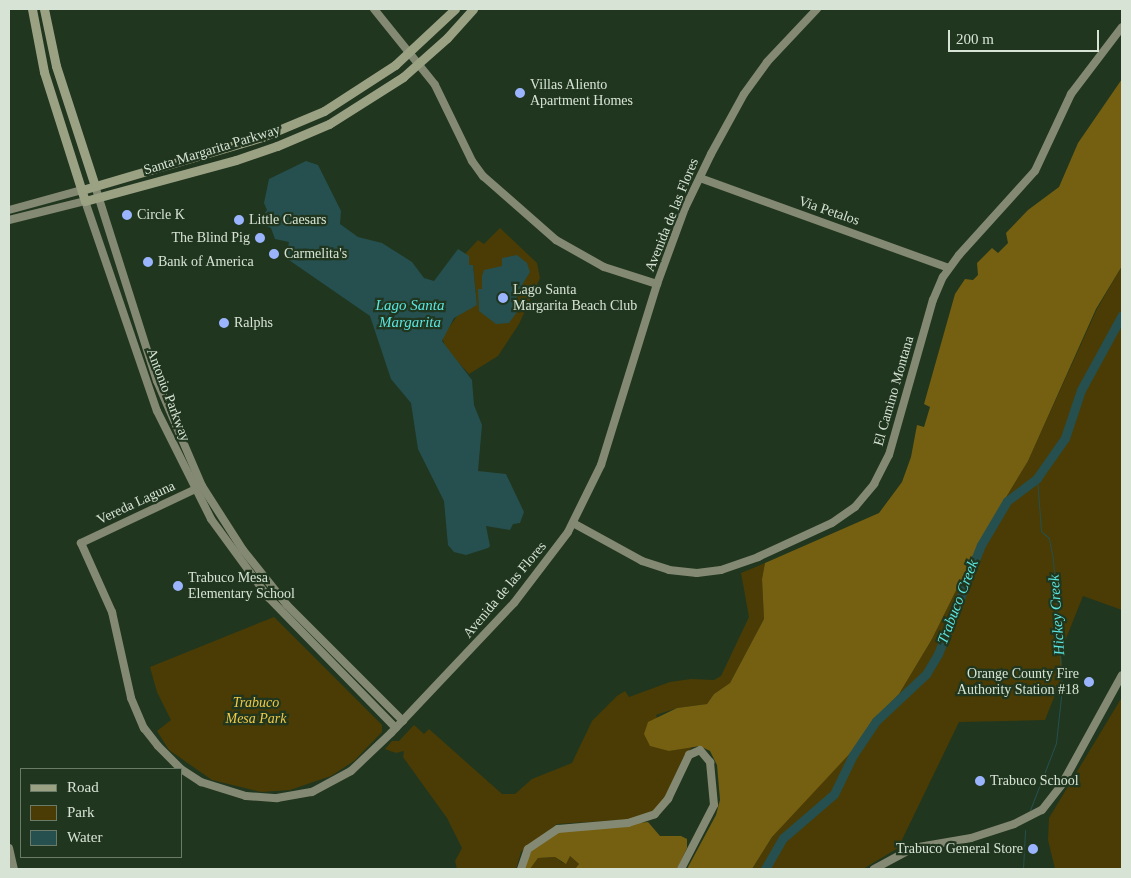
<!DOCTYPE html>
<style>
body{margin:0}
#map{position:relative;width:1131px;height:878px;overflow:hidden;background:#21361f;font-family:"Times New Roman",serif}
div>[style]{position:absolute}
.green>*{inset:0;background:#4a3c04}
.forest>*{inset:0;background:#755f10}
.water>*{inset:0;background:#25504f}
.stream>*{height:1px;margin:-0.5px;padding:0 0.5px;transform-origin:0.5px;border-radius:0.5px;background:#25504f}
.river>*{height:9px;margin:-4.5px;padding:0 4.5px;transform-origin:4.5px;border-radius:4.5px;background:#25504f}
.secondary>*{height:8px;margin:-4px;padding:0 4px;transform-origin:4px;border-radius:4px;background:#848973}
.primary>*{height:9px;margin:-4.5px;padding:0 4.5px;transform-origin:4.5px;border-radius:4.5px;background:#9ba284}
.dots>*{width:14px;height:14px;translate:-50% -50%;box-sizing:border-box;border:2px solid #21361f;border-radius:50%}
span{translate:-50% -50%;white-space:nowrap;text-align:center;line-height:1.15;-webkit-text-stroke:4.5px #21361f;paint-order:stroke}
.poi-label{font-size:14px;color:#d7e4d5}
.left{translate:0 -50%;text-align:left}
.right{translate:-100% -50%;text-align:right}
.street-label{font-size:14px;color:#d7e4d5}
.park-label{font-size:14px;color:#f0ca48;font-style:italic}
.water-label{font-size:15px;color:#5ae5e1;font-style:italic}
.frame{position:absolute;inset:0;border:10px solid #d7e4d5;pointer-events:none}
.legend{position:absolute;left:20px;top:768px;width:162px;height:90px;box-sizing:border-box;background:#21361f;border:1px solid #6a7c68;margin:0;padding:6px 9px;list-style:none;font-size:15px;color:#d7e4d5}
.legend li{display:flex;align-items:center;gap:10px;height:25px}
.legend b{width:25px;border:1px solid #6a7c68}
.scale{position:absolute;left:948px;top:30px;width:151px;height:22px;box-sizing:border-box;border:2px solid #d7e4d5;border-top:0;padding-left:6px;font-size:15px;line-height:18px;white-space:nowrap;color:#d7e4d5;-webkit-text-stroke:4px #21361f;paint-order:stroke}
</style>
<div id="map">
<div class="green">
<i style="clip-path:polygon(500px 228px,537px 263px,540px 278px,519px 324px,498px 356px,469px 374px,446px 349px,442px 337px,460px 312px,477px 305px,473px 265px,469px 265px,465px 254px,478px 240px,484px 244px)"></i>
<i style="clip-path:polygon(1122px 266px,1122px 610px,1083px 596px,1061px 651px,1063px 675px,1045px 720px,959px 722px,898px 848px,863px 869px,752px 869px,772px 837px,899px 694px,932px 639px,985px 532px,1028px 461px,1097px 309px)"></i>
<i style="clip-path:polygon(765px 563px,762px 579px,764px 619px,730px 683px,714px 694px,707px 704px,677px 708px,656px 715px,669px 751px,693px 746px,683px 758px,664px 800px,654px 811px,635px 819px,557px 824px,521px 852px,516px 869px,457px 869px,455px 861px,462px 848px,447px 818px,403px 757px,404px 751px,396px 753px,385px 749px,392px 741px,399px 741px,414px 725px,424px 734px,429px 729px,502px 794px,515px 794px,532px 779px,572px 763px,592px 721px,617px 696px,625px 691px,629px 697px,670px 682px,691px 679px,714px 680px,721px 676px,749px 617px,741px 573px)"></i>
<i style="clip-path:polygon(274px 617px,382px 725px,382px 732px,354px 761px,331px 776px,290px 790px,261px 792px,212px 780px,169px 750px,157px 731px,171px 720px,157px 692px,150px 667px)"></i>
<i style="clip-path:polygon(1122px 697px,1122px 869px,1055px 869px,1048px 840px,1049px 818px)"></i>
<i style="clip-path:polygon(570px 856px,579px 864px,575px 869px,530px 869px,538px 858px,555px 857px,563px 863px)"></i>
</div>
<div class="forest">
<i style="clip-path:polygon(1122px 79px,1122px 266px,1096px 309px,1028px 461px,985px 532px,932px 639px,899px 694px,875px 719px,854px 749px,772px 837px,752px 869px,687px 869px,716px 815px,720px 800px,717px 765px,710px 751px,700px 746px,669px 751px,650px 746px,644px 734px,648px 722px,677px 708px,707px 704px,714px 694px,730px 683px,764px 619px,762px 579px,765px 563px,879px 513px,902px 482px,911px 457px,917px 425px,924px 427px,930px 407px,924px 404px,955px 294px,965px 279px,973px 280px,978px 275px,977px 263px,992px 248px,998px 253px,1008px 243px,1006px 233px,1028px 210px,1059px 187px,1078px 143px)"></i>
<i style="clip-path:polygon(648px 822px,660px 836px,681px 836px,687px 839px,687px 848px,677px 869px,575px 869px,579px 864px,570px 856px,566px 864px,555px 857px,538px 858px,530px 869px,523px 869px,532px 850px,559px 831px)"></i>
</div>
<div class="water">
<i style="clip-path:polygon(306px 161px,318px 165px,341px 211px,340px 224px,358px 237px,382px 243px,412px 262px,424px 278px,434px 281px,458px 249px,469px 256px,469px 265px,473px 265px,477px 305px,454px 318px,442px 341px,472px 380px,474px 405px,482px 425px,478px 471px,506px 474px,524px 512px,520px 523px,513px 524px,510px 530px,486px 526px,490px 546px,488px 548px,466px 555px,454px 552px,448px 545px,444px 501px,418px 449px,411px 403px,391px 379px,370px 316px,286px 258px,289px 242px,275px 239px,271px 228px,264px 225px,261px 219px,267px 210px,264px 203px,269px 179px)"></i>
<i style="clip-path:polygon(517px 255px,527px 263px,530px 272px,517px 293px,517px 312px,509px 323px,496px 324px,479px 311px,478px 289px,482px 289px,482px 276px,484px 270px,502px 266px,502px 258px)"></i>
</div>
<div class="stream">
<i style="left:1030px;top:810px;width:72px;rotate:-68.8deg"></i>
<i style="left:1056px;top:743px;width:55px;rotate:-83.8deg"></i>
<i style="left:1062px;top:688px;width:129px;rotate:-94deg"></i>
<i style="left:1053px;top:559px;width:21px;rotate:-101deg"></i>
<i style="left:1049px;top:538px;width:11px;rotate:-139deg"></i>
<i style="left:1041px;top:531px;width:53px;rotate:-94.3deg"></i>
<i style="left:1023px;top:869px;width:39px;rotate:-87deg"></i>
</div>
<div class="river">
<i style="left:765px;top:869px;width:36px;rotate:-60deg"></i>
<i style="left:783px;top:838px;width:67px;rotate:-40.8deg"></i>
<i style="left:834px;top:794px;width:43px;rotate:-64deg"></i>
<i style="left:853px;top:755px;width:41px;rotate:-55.9deg"></i>
<i style="left:876px;top:721px;width:69px;rotate:-43.2deg"></i>
<i style="left:926px;top:674px;width:23px;rotate:-59deg"></i>
<i style="left:938px;top:654px;width:117px;rotate:-68.5deg"></i>
<i style="left:981px;top:545px;width:51px;rotate:-59.4deg"></i>
<i style="left:1007px;top:501px;width:38px;rotate:-37deg"></i>
<i style="left:1037px;top:478px;width:49px;rotate:-55deg"></i>
<i style="left:1065px;top:438px;width:51px;rotate:-71.6deg"></i>
<i style="left:1081px;top:390px;width:85px;rotate:-61.3deg"></i>
</div>
<div class="secondary">
<i style="left:374px;top:9px;width:97px;rotate:51.2deg"></i>
<i style="left:435px;top:85px;width:85px;rotate:64deg"></i>
<i style="left:472px;top:161px;width:19px;rotate:54deg"></i>
<i style="left:483px;top:176px;width:97px;rotate:41.2deg"></i>
<i style="left:556px;top:240px;width:55px;rotate:29.4deg"></i>
<i style="left:604px;top:267px;width:56px;rotate:17.8deg"></i>
<i style="left:700px;top:178px;width:264px;rotate:19.9deg"></i>
<i style="left:95px;top:186px;width:205px;rotate:72.4deg"></i>
<i style="left:157px;top:381px;width:114px;rotate:66.8deg"></i>
<i style="left:202px;top:486px;width:76px;rotate:57.4deg"></i>
<i style="left:243px;top:550px;width:70px;rotate:51.3deg"></i>
<i style="left:287px;top:605px;width:164px;rotate:45deg"></i>
<i style="left:9px;top:210px;width:76px;rotate:-15.3deg"></i>
<i style="left:9px;top:220px;width:78px;rotate:-14deg"></i>
<i style="left:85px;top:201px;width:222px;rotate:71.1deg"></i>
<i style="left:157px;top:411px;width:121px;rotate:63.4deg"></i>
<i style="left:211px;top:519px;width:97px;rotate:53.8deg"></i>
<i style="left:268px;top:597px;width:183px;rotate:45.7deg"></i>
<i style="left:202px;top:486px;width:134px;rotate:154.8deg"></i>
<i style="left:81px;top:543px;width:76px;rotate:65.8deg"></i>
<i style="left:112px;top:612px;width:88px;rotate:77.5deg"></i>
<i style="left:131px;top:698px;width:33px;rotate:67deg"></i>
<i style="left:144px;top:728px;width:23px;rotate:52deg"></i>
<i style="left:158px;top:746px;width:33px;rotate:45deg"></i>
<i style="left:181px;top:769px;width:24px;rotate:33deg"></i>
<i style="left:201px;top:782px;width:47px;rotate:17.3deg"></i>
<i style="left:246px;top:796px;width:31px;rotate:4deg"></i>
<i style="left:277px;top:798px;width:36px;rotate:-10deg"></i>
<i style="left:312px;top:792px;width:44px;rotate:-28.3deg"></i>
<i style="left:351px;top:771px;width:55px;rotate:-43.5deg"></i>
<i style="left:391px;top:733px;width:179px;rotate:-46.6deg"></i>
<i style="left:514px;top:603px;width:89px;rotate:-52.7deg"></i>
<i style="left:568px;top:532px;width:75px;rotate:-63.8deg"></i>
<i style="left:601px;top:465px;width:189px;rotate:-72.8deg"></i>
<i style="left:657px;top:284px;width:81px;rotate:-69.8deg"></i>
<i style="left:685px;top:208px;width:60px;rotate:-64.3deg"></i>
<i style="left:711px;top:154px;width:68px;rotate:-61.2deg"></i>
<i style="left:744px;top:94px;width:39px;rotate:-54deg"></i>
<i style="left:767px;top:62px;width:73px;rotate:-46.7deg"></i>
<i style="left:573px;top:523px;width:79px;rotate:28.8deg"></i>
<i style="left:642px;top:561px;width:28px;rotate:18deg"></i>
<i style="left:669px;top:570px;width:28px;rotate:6deg"></i>
<i style="left:697px;top:573px;width:24px;rotate:-7deg"></i>
<i style="left:721px;top:570px;width:39px;rotate:-19deg"></i>
<i style="left:758px;top:557px;width:81px;rotate:-24.7deg"></i>
<i style="left:832px;top:523px;width:28px;rotate:-35deg"></i>
<i style="left:855px;top:507px;width:30px;rotate:-50deg"></i>
<i style="left:874px;top:484px;width:33px;rotate:-63deg"></i>
<i style="left:889px;top:455px;width:161px;rotate:-74.2deg"></i>
<i style="left:933px;top:300px;width:25px;rotate:-67deg"></i>
<i style="left:943px;top:277px;width:27px;rotate:-54deg"></i>
<i style="left:959px;top:255px;width:113px;rotate:-47.9deg"></i>
<i style="left:1035px;top:171px;width:85px;rotate:-64.9deg"></i>
<i style="left:1071px;top:94px;width:84px;rotate:-52.7deg"></i>
<i style="left:9px;top:848px;width:22px;rotate:77deg"></i>
<i style="left:521px;top:869px;width:21px;rotate:-71deg"></i>
<i style="left:528px;top:849px;width:36px;rotate:-34deg"></i>
<i style="left:558px;top:829px;width:70px;rotate:-4.9deg"></i>
<i style="left:628px;top:823px;width:28px;rotate:-18deg"></i>
<i style="left:655px;top:814px;width:20px;rotate:-49deg"></i>
<i style="left:668px;top:799px;width:49px;rotate:-64.5deg"></i>
<i style="left:689px;top:755px;width:12px;rotate:-24deg"></i>
<i style="left:700px;top:750px;width:16px;rotate:50deg"></i>
<i style="left:710px;top:762px;width:43px;rotate:84.7deg"></i>
<i style="left:714px;top:805px;width:72px;rotate:117.3deg"></i>
<i style="left:874px;top:869px;width:44px;rotate:-28.3deg"></i>
<i style="left:913px;top:848px;width:59px;rotate:-9.8deg"></i>
<i style="left:971px;top:838px;width:45px;rotate:-18deg"></i>
<i style="left:1014px;top:824px;width:31px;rotate:-27deg"></i>
<i style="left:1042px;top:810px;width:33px;rotate:-52deg"></i>
<i style="left:1062px;top:784px;width:124px;rotate:-61.2deg"></i>
</div>
<div class="primary">
<i style="left:32px;top:9px;width:64px;rotate:79.2deg"></i>
<i style="left:44px;top:72px;width:135px;rotate:72.4deg"></i>
<i style="left:85px;top:201px;width:156px;rotate:-15.2deg"></i>
<i style="left:236px;top:160px;width:43px;rotate:-18.9deg"></i>
<i style="left:277px;top:146px;width:56px;rotate:-22.9deg"></i>
<i style="left:329px;top:124px;width:88px;rotate:-32.4deg"></i>
<i style="left:403px;top:77px;width:59px;rotate:-41.6deg"></i>
<i style="left:447px;top:38px;width:39px;rotate:-48deg"></i>
<i style="left:44px;top:9px;width:58px;rotate:78.1deg"></i>
<i style="left:56px;top:66px;width:126px;rotate:72deg"></i>
<i style="left:82px;top:190px;width:188px;rotate:-16.4deg"></i>
<i style="left:262px;top:137px;width:67px;rotate:-22.8deg"></i>
<i style="left:324px;top:111px;width:85px;rotate:-32.9deg"></i>
<i style="left:395px;top:65px;width:82px;rotate:-43deg"></i>
</div>
<div class="dots">
<i style="left:520px;top:93px;background:#9ab5fd"></i>
<i style="left:127px;top:215px;background:#9ab5fd"></i>
<i style="left:239px;top:220px;background:#9ab5fd"></i>
<i style="left:260px;top:238px;background:#9ab5fd"></i>
<i style="left:274px;top:254px;background:#9ab5fd"></i>
<i style="left:148px;top:262px;background:#9ab5fd"></i>
<i style="left:503px;top:298px;background:#9ab5fd"></i>
<i style="left:224px;top:323px;background:#9ab5fd"></i>
<i style="left:178px;top:586px;background:#9ab5fd"></i>
<i style="left:1089px;top:682px;background:#9ab5fd"></i>
<i style="left:980px;top:781px;background:#9ab5fd"></i>
<i style="left:1033px;top:849px;background:#9ab5fd"></i>
</div>
<div class="poi-label">
<span class="left" style="left:530px;top:93px">Villas Aliento<br>Apartment Homes</span>
<span class="left" style="left:137px;top:215px">Circle K</span>
<span class="left" style="left:249px;top:220px">Little Caesars</span>
<span class="right" style="left:250px;top:238px">The Blind Pig</span>
<span class="left" style="left:284px;top:254px">Carmelita's</span>
<span class="left" style="left:158px;top:262px">Bank of America</span>
<span class="left" style="left:513px;top:298px">Lago Santa<br>Margarita Beach Club</span>
<span class="left" style="left:234px;top:323px">Ralphs</span>
<span class="left" style="left:188px;top:586px">Trabuco Mesa<br>Elementary School</span>
<span class="right" style="left:1079px;top:682px">Orange County Fire<br>Authority Station #18</span>
<span class="left" style="left:990px;top:781px">Trabuco School</span>
<span class="right" style="left:1023px;top:849px">Trabuco General Store</span>
</div>
<div class="street-label">
<span style="left:212px;top:150px;rotate:-17deg">Santa Margarita Parkway</span>
<span style="left:829px;top:211px;rotate:19deg">Via Petalos</span>
<span style="left:672px;top:215px;rotate:-68deg">Avenida de las Flores</span>
<span style="left:894px;top:391px;rotate:-74deg">El Camino Montana</span>
<span style="left:168px;top:395px;rotate:69deg">Antonio Parkway</span>
<span style="left:136px;top:503px;rotate:-25deg">Vereda Laguna</span>
<span style="left:505px;top:590px;rotate:-50deg">Avenida de las Flores</span>
</div>
<div class="park-label">
<span style="left:256px;top:711px">Trabuco<br>Mesa Park</span>
</div>
<div class="water-label">
<span style="left:410px;top:314px">Lago Santa<br>Margarita</span>
<span style="left:958px;top:602px;rotate:-69deg">Trabuco Creek</span>
<span style="left:1057px;top:615px;rotate:-94deg">Hickey Creek</span>
</div>
<div class="frame"></div>
<ul class="legend">
<li><b style="height:6px;background:#9ba284"></b>Road</li>
<li><b style="height:14px;background:#4a3c04"></b>Park</li>
<li><b style="height:14px;background:#25504f"></b>Water</li>
</ul>
<div class="scale">200 m</div>
</div>
